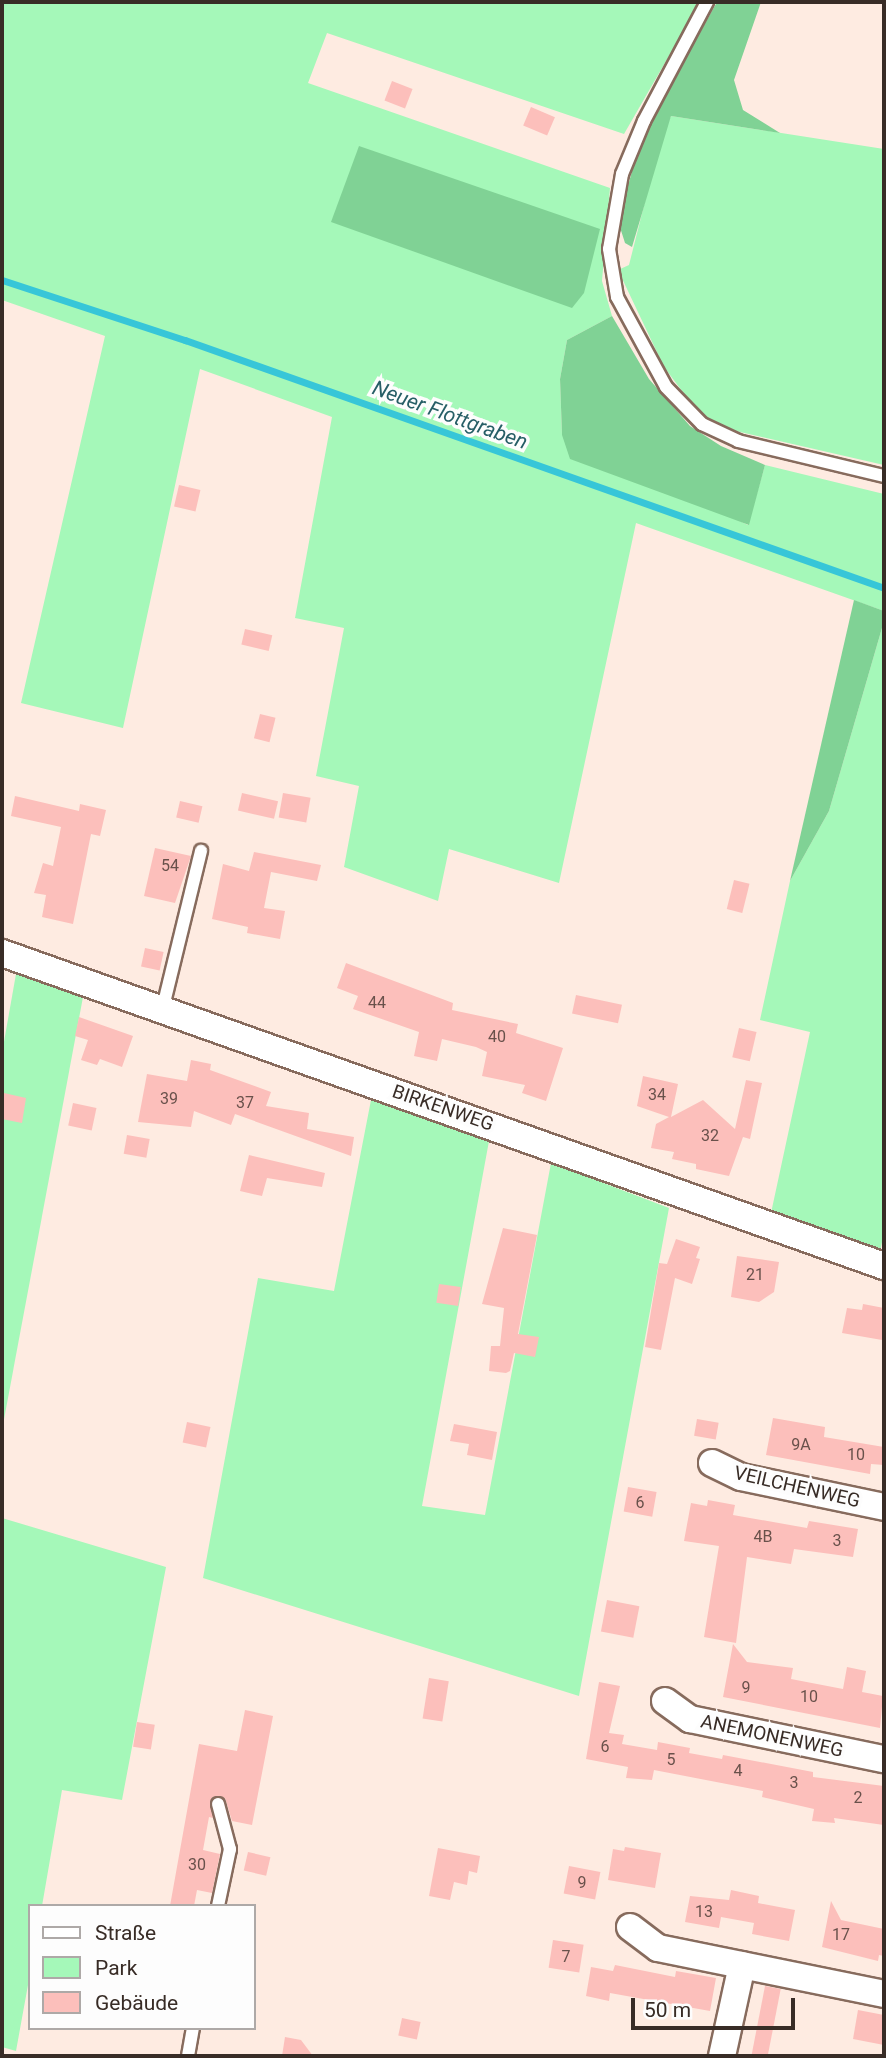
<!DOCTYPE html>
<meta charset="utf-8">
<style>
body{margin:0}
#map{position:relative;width:886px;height:2058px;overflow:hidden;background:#feebe1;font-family:Roboto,sans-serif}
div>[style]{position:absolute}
.green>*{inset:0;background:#a5f8b9}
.forest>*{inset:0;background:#80d295}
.stream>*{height:7px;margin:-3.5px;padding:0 3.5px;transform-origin:3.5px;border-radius:3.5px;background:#37c6d8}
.building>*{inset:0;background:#fcbfbb;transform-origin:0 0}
.roads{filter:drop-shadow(2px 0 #876b5d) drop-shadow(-2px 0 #876b5d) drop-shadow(0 2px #876b5d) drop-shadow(0 -2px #876b5d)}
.lane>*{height:12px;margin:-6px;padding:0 6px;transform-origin:6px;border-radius:6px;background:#fff}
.street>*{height:26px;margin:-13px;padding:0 13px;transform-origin:13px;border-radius:13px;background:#fff}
span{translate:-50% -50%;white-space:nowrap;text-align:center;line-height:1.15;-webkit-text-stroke:7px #fdfdfd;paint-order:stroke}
.number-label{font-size:16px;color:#69514b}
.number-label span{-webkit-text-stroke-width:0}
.street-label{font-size:19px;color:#382c26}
.water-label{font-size:21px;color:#265e66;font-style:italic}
.frame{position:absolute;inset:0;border:4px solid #382c26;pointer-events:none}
.legend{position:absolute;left:28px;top:1904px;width:228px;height:126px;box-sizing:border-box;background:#fdfdfd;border:2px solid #aea9a7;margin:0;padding:9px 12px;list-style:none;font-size:21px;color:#382c26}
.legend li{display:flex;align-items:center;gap:14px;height:35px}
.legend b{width:35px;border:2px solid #aea9a7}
.scale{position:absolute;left:631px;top:1998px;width:164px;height:32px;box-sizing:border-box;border:4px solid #382c26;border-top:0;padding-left:9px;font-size:21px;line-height:24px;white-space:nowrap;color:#382c26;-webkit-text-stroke:5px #fdfdfd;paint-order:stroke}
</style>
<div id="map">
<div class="green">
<i style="clip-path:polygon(2px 2px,700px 2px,624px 134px,327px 33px,308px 83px,610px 188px,602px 281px,612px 316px,567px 340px,560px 379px,562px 435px,748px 525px,765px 465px,884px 494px,884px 611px,636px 523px,559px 883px,449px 849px,438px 901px,344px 867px,359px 786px,316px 776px,344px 628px,295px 618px,332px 417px,200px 369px,123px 728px,21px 703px,105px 336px,2px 300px)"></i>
<i style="clip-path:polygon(671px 116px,884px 149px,884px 465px,718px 427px,691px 403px,664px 367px,618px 270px,629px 265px,660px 142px)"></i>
<i style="clip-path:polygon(884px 621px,884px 1232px,880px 1252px,771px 1213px,810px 1032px,760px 1020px,790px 881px,829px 811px)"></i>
<i style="clip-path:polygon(16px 974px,83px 997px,2px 1430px,2px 1053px)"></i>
<i style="clip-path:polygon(371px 1100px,489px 1141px,422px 1506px,485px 1515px,551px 1163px,669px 1208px,579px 1696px,203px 1578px,258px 1278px,334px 1291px)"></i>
<i style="clip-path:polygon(2px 1518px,166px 1567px,122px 1800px,62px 1790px,42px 1906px,30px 1906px,30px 1974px,16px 2051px,2px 2047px)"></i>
</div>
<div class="forest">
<i style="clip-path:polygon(717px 2px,761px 2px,734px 80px,743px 110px,780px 133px,671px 116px,632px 247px,625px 243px,618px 221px,642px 136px)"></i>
<i style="clip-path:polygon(359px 146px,600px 229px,584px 293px,572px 308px,331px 222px)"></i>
<i style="clip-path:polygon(612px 316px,649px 379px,690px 426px,721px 446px,765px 465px,749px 525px,570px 459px,562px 435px,560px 379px,567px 340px)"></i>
<i style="clip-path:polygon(854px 600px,884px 611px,884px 621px,829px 811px,790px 881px)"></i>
</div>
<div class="stream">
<i style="left:2px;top:280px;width:193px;rotate:18.2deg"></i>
<i style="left:185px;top:340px;width:742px;rotate:19.53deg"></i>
</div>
<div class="building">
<i style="left:392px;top:81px;width:22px;height:21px;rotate:21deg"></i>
<i style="left:531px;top:107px;width:26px;height:20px;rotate:23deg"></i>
<i style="left:179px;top:485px;width:22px;height:22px;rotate:13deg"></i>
<i style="left:245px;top:629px;width:28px;height:16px;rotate:13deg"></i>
<i style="left:260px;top:714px;width:16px;height:25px;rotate:14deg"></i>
<i style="left:242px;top:793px;width:37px;height:18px;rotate:13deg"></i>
<i style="left:283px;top:793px;width:28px;height:25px;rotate:10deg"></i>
<i style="clip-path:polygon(15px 796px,79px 811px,80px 804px,106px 810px,100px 836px,91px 834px,73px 924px,42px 917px,46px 895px,34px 893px,43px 863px,53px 866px,61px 827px,11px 816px)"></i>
<i style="left:180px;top:801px;width:23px;height:17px;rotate:13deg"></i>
<i style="clip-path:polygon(155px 848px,191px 856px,175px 903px,144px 896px)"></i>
<i style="clip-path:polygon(254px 852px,321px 865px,317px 881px,271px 872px,264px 908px,285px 911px,280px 939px,247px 933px,248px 927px,212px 919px,223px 864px,249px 871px)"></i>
<i style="left:734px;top:880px;width:16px;height:30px;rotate:14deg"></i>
<i style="left:145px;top:948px;width:19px;height:19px;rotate:12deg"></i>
<i style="clip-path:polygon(346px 963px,453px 1003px,452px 1010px,518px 1024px,516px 1033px,563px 1048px,546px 1101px,522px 1093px,525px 1085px,482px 1076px,487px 1052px,476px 1047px,442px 1039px,437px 1061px,414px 1056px,419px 1032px,353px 1009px,358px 996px,337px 988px)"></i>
<i style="left:576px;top:995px;width:47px;height:19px;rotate:12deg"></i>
<i style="clip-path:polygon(79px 1017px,133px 1036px,122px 1067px,100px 1059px,97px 1065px,81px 1060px,88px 1040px,75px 1036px)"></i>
<i style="left:739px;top:1028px;width:18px;height:30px;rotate:13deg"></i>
<i style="clip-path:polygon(191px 1060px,211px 1064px,210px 1070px,271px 1092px,266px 1106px,309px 1113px,307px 1129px,354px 1137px,351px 1156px,235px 1114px,231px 1125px,194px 1111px,191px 1127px,138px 1122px,147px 1074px,187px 1081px)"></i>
<i style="clip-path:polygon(643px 1076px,678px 1084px,671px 1117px,703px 1100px,735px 1129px,746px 1080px,762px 1083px,750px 1139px,743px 1137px,729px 1176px,696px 1169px,696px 1164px,672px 1159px,674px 1152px,651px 1148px,656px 1124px,669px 1117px,637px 1106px)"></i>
<i style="clip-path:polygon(4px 1093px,26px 1098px,22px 1123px,2px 1119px)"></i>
<i style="left:73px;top:1103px;width:24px;height:23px;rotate:12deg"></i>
<i style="left:127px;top:1135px;width:23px;height:19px;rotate:10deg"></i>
<i style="clip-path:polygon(249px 1155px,325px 1173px,322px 1187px,267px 1178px,262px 1196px,240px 1191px)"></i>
<i style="clip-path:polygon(503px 1228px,537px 1235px,518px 1334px,539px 1337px,535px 1357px,514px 1353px,510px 1371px,506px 1373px,489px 1371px,491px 1346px,500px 1346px,504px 1308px,482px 1304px)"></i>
<i style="clip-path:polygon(676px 1239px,700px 1247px,696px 1258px,700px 1259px,692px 1284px,675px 1278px,661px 1350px,645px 1347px,659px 1263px,667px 1264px)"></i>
<i style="clip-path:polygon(737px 1256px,779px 1262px,774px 1292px,759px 1302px,731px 1297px)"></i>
<i style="left:439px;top:1284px;width:22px;height:19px;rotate:8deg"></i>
<i style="clip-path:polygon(863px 1304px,884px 1308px,882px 1340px,842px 1333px,847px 1308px,862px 1310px)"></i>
<i style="clip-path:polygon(773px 1418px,825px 1427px,824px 1437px,884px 1447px,884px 1465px,871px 1464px,870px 1474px,766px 1455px)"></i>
<i style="left:697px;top:1419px;width:22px;height:17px;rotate:10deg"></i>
<i style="left:187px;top:1422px;width:24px;height:21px;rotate:12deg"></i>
<i style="clip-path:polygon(454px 1424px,497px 1432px,492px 1460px,467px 1455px,469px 1444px,450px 1441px)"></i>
<i style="left:628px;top:1487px;width:29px;height:25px;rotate:10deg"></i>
<i style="clip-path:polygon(708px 1500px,735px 1505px,733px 1515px,807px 1528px,809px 1521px,858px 1529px,853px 1557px,794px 1549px,791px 1564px,747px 1557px,736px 1643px,704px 1637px,719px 1546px,684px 1541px,691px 1503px,707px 1506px)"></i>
<i style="left:607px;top:1600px;width:33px;height:32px;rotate:11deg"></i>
<i style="clip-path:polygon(733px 1644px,747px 1662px,793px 1668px,791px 1679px,843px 1689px,847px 1667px,866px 1671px,862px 1692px,883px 1696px,880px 1728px,723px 1697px)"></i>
<i style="left:429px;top:1678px;width:20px;height:41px;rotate:9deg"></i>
<i style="clip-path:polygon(599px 1682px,620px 1686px,609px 1733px,624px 1735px,622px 1744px,657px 1750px,658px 1742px,690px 1748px,689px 1753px,722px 1759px,723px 1755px,813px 1772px,813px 1777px,884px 1786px,884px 1825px,834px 1818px,835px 1823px,812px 1821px,814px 1809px,762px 1797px,763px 1791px,654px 1770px,652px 1780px,626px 1778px,628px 1767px,586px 1759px)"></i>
<i style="clip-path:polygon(245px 1710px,273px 1716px,252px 1825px,232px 1821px,225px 1798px,212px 1797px,213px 1818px,209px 1817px,203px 1850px,220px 1854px,212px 1893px,197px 1890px,194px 1906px,170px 1906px,199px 1744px,237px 1751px)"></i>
<i style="left:137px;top:1722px;width:18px;height:25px;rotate:9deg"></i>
<i style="clip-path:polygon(625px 1847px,661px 1853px,655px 1888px,608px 1880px,613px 1849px,624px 1851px)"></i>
<i style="clip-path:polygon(438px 1848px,480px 1856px,477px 1873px,469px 1871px,467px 1885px,454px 1882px,450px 1900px,429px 1896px)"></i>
<i style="left:248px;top:1852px;width:23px;height:19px;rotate:13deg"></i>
<i style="left:569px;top:1866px;width:32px;height:28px;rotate:11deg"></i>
<i style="clip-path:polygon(731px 1890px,759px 1896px,758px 1903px,795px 1910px,789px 1941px,752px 1934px,754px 1923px,721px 1917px,719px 1928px,685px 1922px,690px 1896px,729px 1900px)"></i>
<i style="clip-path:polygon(831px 1901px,841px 1920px,884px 1929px,884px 1956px,879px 1955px,878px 1961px,822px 1947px)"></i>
<i style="left:553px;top:1940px;width:31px;height:28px;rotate:9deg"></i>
<i style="clip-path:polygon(615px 1965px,675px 1977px,676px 1971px,716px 1978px,710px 2011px,610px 1993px,609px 2001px,586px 1996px,591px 1967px,613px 1971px)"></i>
<i style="left:765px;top:1986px;width:16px;height:71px;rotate:11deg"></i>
<i style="clip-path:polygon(858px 2010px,884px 2015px,884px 2045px,853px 2039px)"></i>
<i style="left:402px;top:2018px;width:19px;height:18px;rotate:12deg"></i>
<i style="clip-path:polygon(285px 2037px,301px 2040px,313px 2056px,282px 2056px)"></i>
</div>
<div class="roads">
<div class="lane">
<i style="left:707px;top:2px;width:135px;rotate:117.9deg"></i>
<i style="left:644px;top:121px;width:57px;rotate:112.5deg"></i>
<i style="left:622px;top:174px;width:76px;rotate:99.8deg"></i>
<i style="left:609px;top:249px;width:49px;rotate:80.5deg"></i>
<i style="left:617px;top:297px;width:102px;rotate:61.4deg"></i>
<i style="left:666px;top:387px;width:52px;rotate:45.8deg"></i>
<i style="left:702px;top:424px;width:40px;rotate:25deg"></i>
<i style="left:738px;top:441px;width:150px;rotate:13.5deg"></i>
<i style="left:162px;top:1011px;width:165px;rotate:-76.3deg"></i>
<i style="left:218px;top:1804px;width:47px;rotate:75.1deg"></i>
<i style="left:230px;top:1849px;width:58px;rotate:101.9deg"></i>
<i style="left:188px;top:2056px;width:28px;rotate:-80deg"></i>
</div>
<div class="street">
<i style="left:2px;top:953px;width:936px;rotate:19.54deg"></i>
<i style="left:712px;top:1463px;width:32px;rotate:26deg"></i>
<i style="left:741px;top:1477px;width:146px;rotate:11.8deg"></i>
<i style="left:665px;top:1701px;width:31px;rotate:36deg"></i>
<i style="left:690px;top:1719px;width:198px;rotate:11.7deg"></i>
<i style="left:630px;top:1927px;width:35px;rotate:37deg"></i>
<i style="left:658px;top:1948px;width:231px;rotate:11.5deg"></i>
<i style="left:722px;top:2056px;width:93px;rotate:-77.6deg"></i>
</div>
</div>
<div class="number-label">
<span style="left:170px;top:866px">54</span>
<span style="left:377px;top:1003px">44</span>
<span style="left:497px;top:1037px">40</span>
<span style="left:657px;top:1095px">34</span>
<span style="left:169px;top:1099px">39</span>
<span style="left:245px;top:1103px">37</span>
<span style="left:710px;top:1136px">32</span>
<span style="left:755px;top:1275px">21</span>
<span style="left:801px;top:1445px">9A</span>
<span style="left:856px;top:1455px">10</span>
<span style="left:640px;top:1503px">6</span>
<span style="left:763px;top:1537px">4B</span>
<span style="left:837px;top:1541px">3</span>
<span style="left:746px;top:1688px">9</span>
<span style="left:809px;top:1697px">10</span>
<span style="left:605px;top:1747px">6</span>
<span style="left:671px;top:1760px">5</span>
<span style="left:738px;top:1771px">4</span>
<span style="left:794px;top:1783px">3</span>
<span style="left:858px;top:1798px">2</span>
<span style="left:197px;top:1865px">30</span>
<span style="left:582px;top:1883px">9</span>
<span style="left:704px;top:1912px">13</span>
<span style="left:841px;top:1935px">17</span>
<span style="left:566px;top:1957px">7</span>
</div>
<div class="street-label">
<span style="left:443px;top:1108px;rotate:19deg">BIRKENWEG</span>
<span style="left:797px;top:1487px;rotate:13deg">VEILCHENWEG</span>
<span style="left:772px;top:1736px;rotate:12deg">ANEMONENWEG</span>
</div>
<div class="water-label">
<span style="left:450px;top:415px;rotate:20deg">Neuer Flottgraben</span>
</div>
<div class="frame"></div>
<ul class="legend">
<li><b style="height:9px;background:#fff"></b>Straße</li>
<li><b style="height:19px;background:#a5f8b9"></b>Park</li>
<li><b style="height:19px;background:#fcbfbb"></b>Gebäude</li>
</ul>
<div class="scale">50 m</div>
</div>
